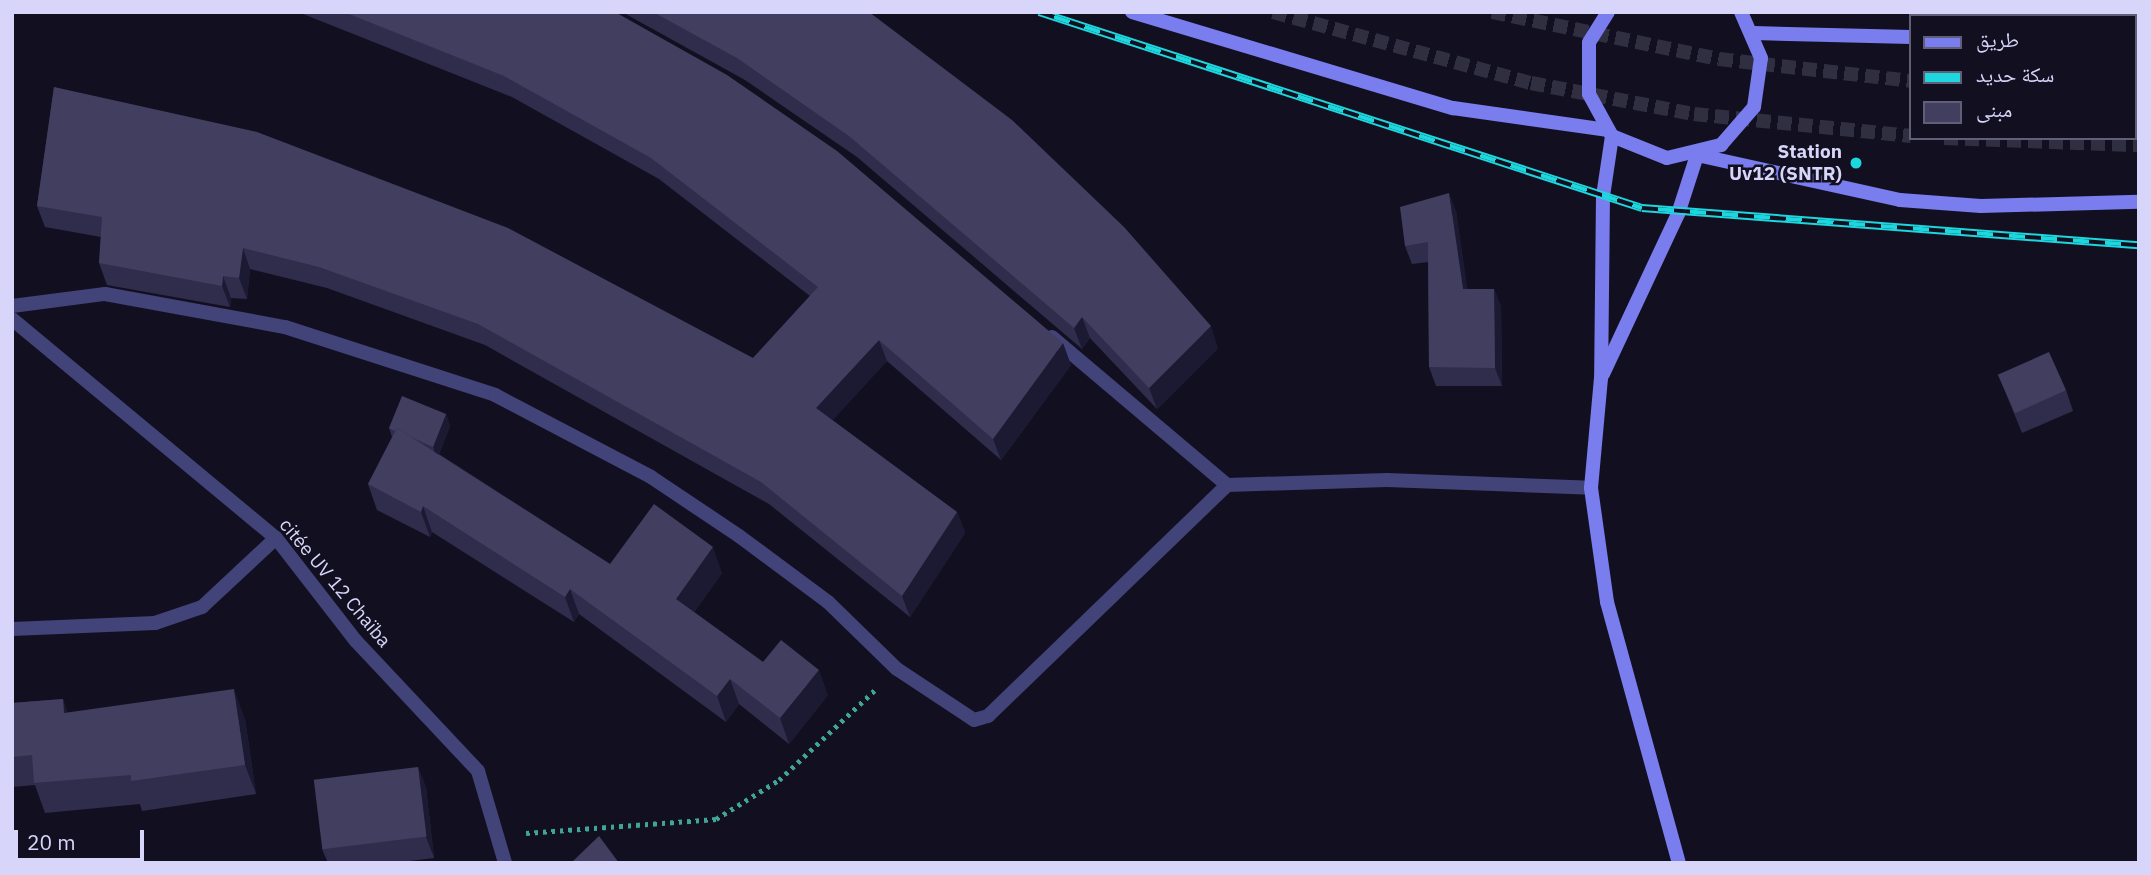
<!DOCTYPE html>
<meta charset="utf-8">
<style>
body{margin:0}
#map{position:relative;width:2151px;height:875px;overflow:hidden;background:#121020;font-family:"IBM Plex Sans","Noto Naskh Arabic",sans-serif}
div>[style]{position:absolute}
.secondary-tunnel>*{height:14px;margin-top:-7px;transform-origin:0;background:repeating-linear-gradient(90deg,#302e41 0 14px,transparent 0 21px)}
.path>*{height:4.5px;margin-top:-2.25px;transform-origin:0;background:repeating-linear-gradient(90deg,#3ea598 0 3.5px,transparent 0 8.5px)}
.street>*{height:14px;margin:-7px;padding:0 7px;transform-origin:7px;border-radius:7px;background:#414379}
.secondary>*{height:14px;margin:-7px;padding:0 7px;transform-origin:7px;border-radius:7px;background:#797ded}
.rail>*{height:8px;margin-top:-4px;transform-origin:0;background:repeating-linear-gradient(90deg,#121020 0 16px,#1ed6dd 0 32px);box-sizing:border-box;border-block:2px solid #1ed6dd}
.wall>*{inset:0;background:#302c4c}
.shaded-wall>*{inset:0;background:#1c1933}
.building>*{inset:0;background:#423e5f;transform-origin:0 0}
.dots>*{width:19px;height:19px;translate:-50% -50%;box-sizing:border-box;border:4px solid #121020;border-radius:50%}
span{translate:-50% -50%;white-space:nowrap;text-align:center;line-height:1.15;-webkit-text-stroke:5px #121020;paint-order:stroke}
.poi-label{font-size:19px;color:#d7d5f9;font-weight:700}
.right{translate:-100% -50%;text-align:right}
.street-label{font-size:19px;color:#d7d5f9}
.frame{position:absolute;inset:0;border:14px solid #d7d5f9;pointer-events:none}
.legend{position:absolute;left:1909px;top:14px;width:228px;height:126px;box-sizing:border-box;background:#121020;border:2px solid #615f77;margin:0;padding:9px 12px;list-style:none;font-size:21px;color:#d7d5f9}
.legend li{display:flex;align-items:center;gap:14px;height:35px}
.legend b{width:35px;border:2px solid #615f77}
.scale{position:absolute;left:14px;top:830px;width:130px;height:32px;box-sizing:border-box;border:4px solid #d7d5f9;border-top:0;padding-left:9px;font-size:21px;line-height:24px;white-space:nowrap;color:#d7d5f9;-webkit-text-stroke:5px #121020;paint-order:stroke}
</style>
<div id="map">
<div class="secondary-tunnel">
<i style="left:1273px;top:12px;width:268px;rotate:15.4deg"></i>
<i style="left:1531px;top:83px;width:166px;rotate:10.8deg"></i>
<i style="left:1694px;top:114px;width:218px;rotate:5.8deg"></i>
<i style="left:1492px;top:12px;width:232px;rotate:11.7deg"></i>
<i style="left:1719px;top:59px;width:193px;rotate:6.5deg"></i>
<i style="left:2135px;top:89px;width:4px"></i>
<i style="left:1944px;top:138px;width:195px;rotate:2.1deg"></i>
</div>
<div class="path">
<i style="left:526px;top:833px;width:191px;rotate:-4.2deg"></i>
<i style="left:716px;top:819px;width:74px;rotate:-31.8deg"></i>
<i style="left:779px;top:780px;width:133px;rotate:-43.2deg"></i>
</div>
<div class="street">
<i style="left:12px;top:306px;width:94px;rotate:-7.4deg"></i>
<i style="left:105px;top:294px;width:183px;rotate:10.4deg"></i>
<i style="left:285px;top:327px;width:221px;rotate:17.9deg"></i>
<i style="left:495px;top:395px;width:176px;rotate:27.7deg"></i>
<i style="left:651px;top:477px;width:106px;rotate:33.8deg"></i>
<i style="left:739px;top:536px;width:111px;rotate:36.6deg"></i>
<i style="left:828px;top:602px;width:96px;rotate:44.2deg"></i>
<i style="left:897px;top:669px;width:92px;rotate:33.5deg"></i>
<i style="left:974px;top:720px;width:15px;rotate:-16deg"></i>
<i style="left:988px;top:716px;width:332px;rotate:-44deg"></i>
<i style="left:1227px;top:485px;width:160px;rotate:-1.8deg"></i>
<i style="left:1387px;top:480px;width:204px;rotate:2.2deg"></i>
<i style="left:12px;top:319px;width:343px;rotate:39.7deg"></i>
<i style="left:276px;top:538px;width:130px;rotate:52.2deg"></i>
<i style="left:356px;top:641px;width:178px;rotate:46.8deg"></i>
<i style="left:478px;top:771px;width:96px;rotate:73.6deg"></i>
<i style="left:1052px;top:337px;width:229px;rotate:40.2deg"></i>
<i style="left:12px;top:629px;width:143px;rotate:-2.4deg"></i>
<i style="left:155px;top:623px;width:50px;rotate:-18.8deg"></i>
<i style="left:202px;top:607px;width:101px;rotate:-43deg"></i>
</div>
<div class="secondary">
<i style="left:1132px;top:12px;width:335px;rotate:16.7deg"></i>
<i style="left:1453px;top:108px;width:157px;rotate:8.1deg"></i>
<i style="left:1608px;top:12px;width:36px;rotate:122deg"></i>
<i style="left:1589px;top:43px;width:51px;rotate:90deg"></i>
<i style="left:1589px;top:94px;width:48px;rotate:61.3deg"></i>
<i style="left:1612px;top:136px;width:59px;rotate:21.8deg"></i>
<i style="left:1667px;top:158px;width:56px;rotate:-13.5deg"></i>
<i style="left:1721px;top:145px;width:50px;rotate:-49deg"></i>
<i style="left:1754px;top:107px;width:49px;rotate:-81.9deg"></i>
<i style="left:1761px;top:58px;width:50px;rotate:-113.5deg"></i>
<i style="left:1754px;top:33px;width:157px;rotate:1.5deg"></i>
<i style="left:2135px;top:42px;width:4px"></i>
<i style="left:1612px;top:136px;width:61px;rotate:98.5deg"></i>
<i style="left:1603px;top:196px;width:182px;rotate:90.6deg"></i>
<i style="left:1601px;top:378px;width:110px;rotate:95.2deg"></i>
<i style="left:1591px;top:488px;width:115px;rotate:82deg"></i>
<i style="left:1607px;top:602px;width:271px;rotate:74.6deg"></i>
<i style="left:1697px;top:155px;width:208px;rotate:12.5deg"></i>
<i style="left:1900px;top:200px;width:81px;rotate:4.2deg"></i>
<i style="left:1981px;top:206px;width:158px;rotate:-1.5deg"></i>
<i style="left:1603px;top:374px;width:177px;rotate:-64.9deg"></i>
<i style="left:1678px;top:214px;width:62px;rotate:-72.1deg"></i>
</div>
<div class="rail">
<i style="left:1039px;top:12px;width:634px;rotate:18.01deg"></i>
<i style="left:1642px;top:208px;width:498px;rotate:4.3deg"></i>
</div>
<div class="wall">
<i style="clip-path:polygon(298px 12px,615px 12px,1071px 365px,1001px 460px,887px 361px,832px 420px,957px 512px,965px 533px,910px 617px,769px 504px,485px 345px,327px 288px,250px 269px,247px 299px,231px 298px,230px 307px,107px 285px,99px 263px,101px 237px,45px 227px,37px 206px,54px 87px,753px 358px,810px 296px,659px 179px,512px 97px)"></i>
<i style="clip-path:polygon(622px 12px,869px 12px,1218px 348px,1157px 409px,1090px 338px,1082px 349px,857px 157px,745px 80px)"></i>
<i style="clip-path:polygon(1456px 211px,1467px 289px,1494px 289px,1501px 307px,1502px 386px,1436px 386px,1429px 367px,1428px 262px,1412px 264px,1405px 246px)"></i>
<i style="clip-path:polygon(1998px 374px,2066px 390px,2073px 411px,2022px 433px)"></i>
<i style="clip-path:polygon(446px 414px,450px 426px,439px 454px,610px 564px,722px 573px,694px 612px,763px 662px,828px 695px,789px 744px,739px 704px,726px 722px,579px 614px,574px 622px,432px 532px,430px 537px,377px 510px,368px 484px,392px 437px,389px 428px)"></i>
<i style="clip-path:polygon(63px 699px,67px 713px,245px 719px,256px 794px,142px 811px,140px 804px,45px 813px,35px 785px,12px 787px,12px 703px)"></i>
<i style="clip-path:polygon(418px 767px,426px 788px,434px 858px,393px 863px,328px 863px,322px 849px)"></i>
</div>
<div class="shaded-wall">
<i style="clip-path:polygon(1449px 193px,1456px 211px,1470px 307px,1463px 289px)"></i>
<i style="clip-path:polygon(243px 248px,250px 269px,247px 299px,239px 278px)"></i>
<i style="clip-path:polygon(223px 276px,231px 298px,230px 307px,222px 286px)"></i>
<i style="clip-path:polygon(1494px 289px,1501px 307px,1502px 386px,1495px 368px)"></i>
<i style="clip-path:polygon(1082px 317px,1090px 338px,1082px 349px,1074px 328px)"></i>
<i style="clip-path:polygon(1211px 326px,1218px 348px,1157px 409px,1149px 388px)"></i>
<i style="clip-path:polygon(879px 340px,887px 361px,824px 430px,816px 408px)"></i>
<i style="clip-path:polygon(1063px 343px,1071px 365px,1001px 460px,993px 439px)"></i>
<i style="clip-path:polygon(446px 414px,450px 426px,437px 458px,433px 447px)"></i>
<i style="clip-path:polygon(423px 506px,432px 532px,430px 537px,421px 512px)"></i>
<i style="clip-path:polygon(957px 512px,965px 533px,910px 617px,902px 596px)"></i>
<i style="clip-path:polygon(713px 547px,722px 573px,685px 624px,676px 599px)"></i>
<i style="clip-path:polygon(570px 589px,579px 614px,574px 622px,565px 597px)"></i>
<i style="clip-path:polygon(819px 670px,828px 695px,789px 744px,780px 718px)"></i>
<i style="clip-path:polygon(730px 679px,739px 704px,726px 722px,717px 696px)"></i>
<i style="clip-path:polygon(234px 689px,245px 719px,256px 794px,245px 765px)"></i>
<i style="clip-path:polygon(63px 699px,73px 729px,64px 713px)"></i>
<i style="clip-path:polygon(418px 767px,426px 788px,434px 858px,426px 837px)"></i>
</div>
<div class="building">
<i style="clip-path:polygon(344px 12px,615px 12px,727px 75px,837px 151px,1063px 343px,993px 439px,879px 340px,816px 408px,957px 512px,902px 596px,761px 482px,478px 324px,319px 267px,243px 248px,239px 278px,223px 276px,222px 286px,99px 263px,102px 217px,37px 206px,54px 87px,257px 132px,508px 228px,753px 358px,818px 287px,651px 158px,504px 76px)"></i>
<i style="clip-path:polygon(653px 12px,869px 12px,1012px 120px,1124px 227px,1211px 326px,1149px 388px,1082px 317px,1074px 328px,849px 136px,737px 58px)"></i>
<i style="clip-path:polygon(1449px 193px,1463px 289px,1494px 289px,1495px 368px,1429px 367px,1428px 242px,1405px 246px,1400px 207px)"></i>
<i style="left:2049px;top:352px;width:42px;height:56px;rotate:66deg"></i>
<i style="clip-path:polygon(402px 396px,446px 414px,433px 447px,413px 438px,397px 428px,395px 431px,389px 428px)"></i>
<i style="clip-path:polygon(397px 428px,610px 564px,654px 504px,713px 547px,676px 599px,763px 662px,781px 640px,819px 670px,780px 718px,730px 679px,717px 696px,570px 589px,565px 597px,423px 506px,421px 512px,368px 484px)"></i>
<i style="clip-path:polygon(234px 689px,245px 765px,131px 781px,131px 775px,34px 783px,32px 755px,12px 757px,12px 703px,63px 699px,64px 713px)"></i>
<i style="left:418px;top:767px;width:70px;height:105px;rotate:83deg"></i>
<i style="clip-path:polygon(599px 836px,619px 863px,571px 863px)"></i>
</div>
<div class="dots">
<i style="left:1856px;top:163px;background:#1ed6dd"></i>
</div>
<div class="poi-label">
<span class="right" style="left:1842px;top:163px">Station<br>Uv12 (SNTR)</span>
</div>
<div class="street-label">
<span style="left:335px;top:583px;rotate:50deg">citée UV 12 Chaïba</span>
</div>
<div class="frame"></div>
<ul class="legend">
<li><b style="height:9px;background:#797ded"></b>طريق</li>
<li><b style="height:9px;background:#1ed6dd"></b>سكة حديد</li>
<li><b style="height:19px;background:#423e5f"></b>مبنى</li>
</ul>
<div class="scale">20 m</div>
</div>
